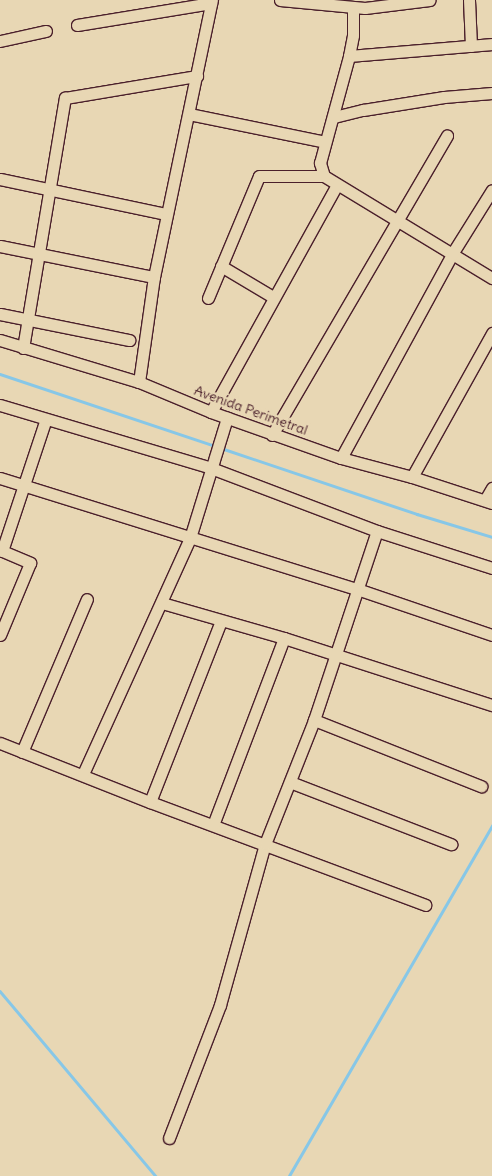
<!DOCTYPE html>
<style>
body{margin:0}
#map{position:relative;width:492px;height:1176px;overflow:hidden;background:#e8d7b4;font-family:Delius,sans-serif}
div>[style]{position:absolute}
.stream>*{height:2.5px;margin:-1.25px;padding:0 1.25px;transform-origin:1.25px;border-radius:1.25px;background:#87c7e7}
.roads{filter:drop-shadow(1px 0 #4a1f2b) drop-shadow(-1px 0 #4a1f2b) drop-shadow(0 1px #4a1f2b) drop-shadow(0 -1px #4a1f2b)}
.street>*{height:11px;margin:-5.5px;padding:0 5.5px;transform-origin:5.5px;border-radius:5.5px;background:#e8d7b4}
span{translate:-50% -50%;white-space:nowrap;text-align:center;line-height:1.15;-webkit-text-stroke:5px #e8d7b4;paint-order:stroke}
.street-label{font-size:14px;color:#4a1f2b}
</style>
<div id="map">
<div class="stream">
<i style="left:0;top:374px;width:227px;rotate:18.5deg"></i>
<i style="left:221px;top:448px;width:207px;rotate:18.6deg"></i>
<i style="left:417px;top:514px;width:78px;rotate:17deg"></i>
<i style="left:0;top:991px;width:242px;rotate:49.9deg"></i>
<i style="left:289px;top:1176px;width:405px;rotate:-59.9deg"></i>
</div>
<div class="roads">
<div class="street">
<i style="left:280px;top:0;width:85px;rotate:5.4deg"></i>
<i style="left:365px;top:8px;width:65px;rotate:-7deg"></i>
<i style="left:469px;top:0;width:46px;rotate:87.5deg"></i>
<i style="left:77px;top:25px;width:136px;rotate:-9.3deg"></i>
<i style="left:0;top:41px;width:47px;rotate:-12.3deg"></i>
<i style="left:349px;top:56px;width:144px;rotate:-4.8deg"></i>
<i style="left:189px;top:114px;width:139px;rotate:11.6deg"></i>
<i style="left:334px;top:117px;width:30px;rotate:-14deg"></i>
<i style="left:363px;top:110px;width:82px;rotate:-9.1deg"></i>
<i style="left:444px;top:97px;width:48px;rotate:-4.8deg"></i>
<i style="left:324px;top:176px;width:14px;rotate:-107deg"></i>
<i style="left:320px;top:163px;width:111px;rotate:-74.8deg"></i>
<i style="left:349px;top:56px;width:21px;rotate:-79deg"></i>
<i style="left:353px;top:35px;width:27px;rotate:-90deg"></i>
<i style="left:0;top:179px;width:170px;rotate:11.9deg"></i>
<i style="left:0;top:246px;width:157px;rotate:11.4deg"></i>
<i style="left:221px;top:266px;width:61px;rotate:30.8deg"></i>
<i style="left:208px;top:298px;width:132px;rotate:-67.3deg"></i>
<i style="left:259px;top:176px;width:65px"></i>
<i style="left:324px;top:176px;width:197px;rotate:31.3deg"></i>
<i style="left:0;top:314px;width:132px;rotate:11.4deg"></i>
<i style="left:0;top:340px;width:145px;rotate:16.8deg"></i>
<i style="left:139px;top:382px;width:78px;rotate:22.6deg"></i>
<i style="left:211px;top:412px;width:138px;rotate:19.5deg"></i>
<i style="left:341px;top:458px;width:73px;rotate:15deg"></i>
<i style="left:412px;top:477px;width:84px;rotate:18deg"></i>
<i style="left:23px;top:348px;width:254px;rotate:-80.5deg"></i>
<i style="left:65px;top:98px;width:134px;rotate:-9.5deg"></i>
<i style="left:139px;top:382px;width:106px;rotate:-81.9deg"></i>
<i style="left:154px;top:277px;width:283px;rotate:-78.2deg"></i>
<i style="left:0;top:405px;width:220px;rotate:16.6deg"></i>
<i style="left:211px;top:468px;width:178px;rotate:20.8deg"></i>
<i style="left:377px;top:531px;width:121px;rotate:17.8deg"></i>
<i style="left:211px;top:412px;width:260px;rotate:-61deg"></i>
<i style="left:272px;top:435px;width:347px;rotate:-59.7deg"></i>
<i style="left:341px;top:458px;width:232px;rotate:-61.4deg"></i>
<i style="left:452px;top:254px;width:75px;rotate:-58deg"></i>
<i style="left:412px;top:477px;width:165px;rotate:-60.9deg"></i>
<i style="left:0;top:478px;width:374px;rotate:17.3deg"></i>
<i style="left:357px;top:589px;width:143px;rotate:18.8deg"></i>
<i style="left:485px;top:500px;width:14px;rotate:-60deg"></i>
<i style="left:0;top:550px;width:33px;rotate:23deg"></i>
<i style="left:30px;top:563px;width:78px;rotate:112.6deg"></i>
<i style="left:2px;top:551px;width:139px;rotate:-71.6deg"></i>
<i style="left:162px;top:603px;width:127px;rotate:16deg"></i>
<i style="left:284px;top:638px;width:219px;rotate:17.9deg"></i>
<i style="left:314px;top:720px;width:180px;rotate:21.6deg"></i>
<i style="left:0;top:743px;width:161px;rotate:21.5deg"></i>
<i style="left:150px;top:802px;width:294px;rotate:20.5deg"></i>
<i style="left:22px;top:752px;width:166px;rotate:-67deg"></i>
<i style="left:83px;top:774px;width:259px;rotate:-65.6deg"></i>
<i style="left:190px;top:538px;width:126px;rotate:-72.9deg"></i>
<i style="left:290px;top:782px;width:173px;rotate:21.1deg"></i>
<i style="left:150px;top:802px;width:194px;rotate:-68.6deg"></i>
<i style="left:213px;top:825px;width:200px;rotate:-69.2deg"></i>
<i style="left:169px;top:1138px;width:142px;rotate:-69deg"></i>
<i style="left:220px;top:1005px;width:167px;rotate:-74.4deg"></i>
<i style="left:265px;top:844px;width:133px;rotate:-68.4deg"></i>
<i style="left:314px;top:720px;width:199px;rotate:-71.6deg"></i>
</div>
</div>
<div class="street-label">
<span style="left:251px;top:410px;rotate:20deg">Avenida Perimetral</span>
</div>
</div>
